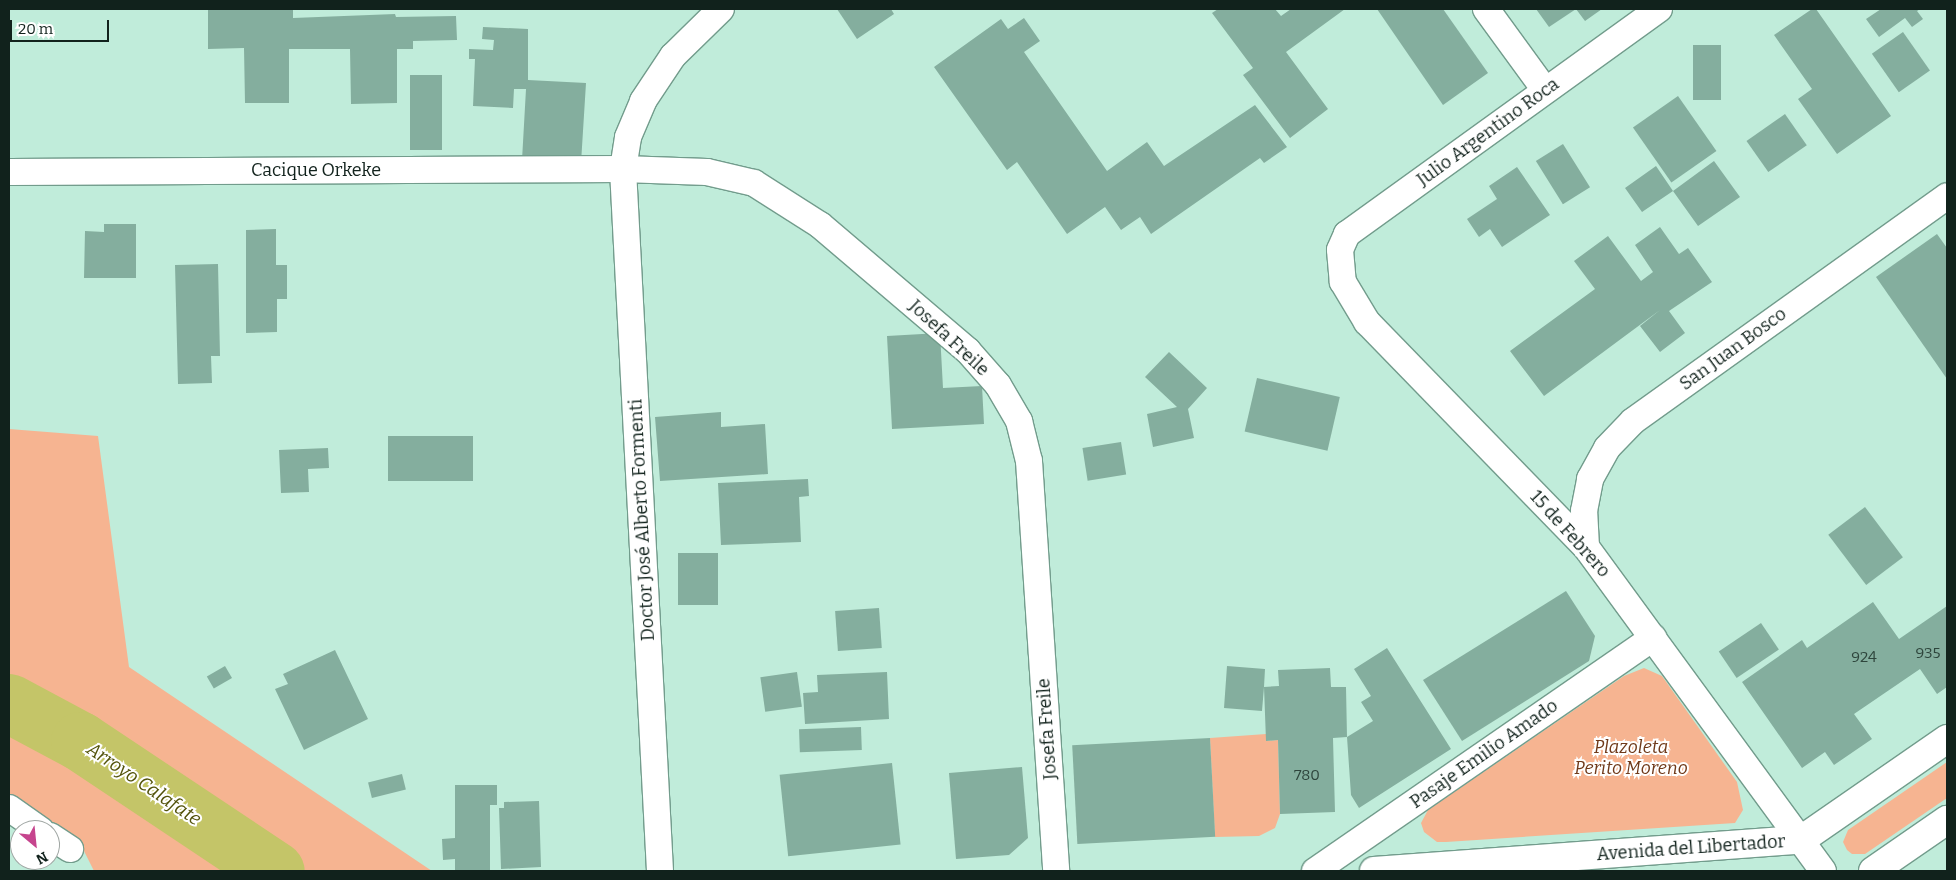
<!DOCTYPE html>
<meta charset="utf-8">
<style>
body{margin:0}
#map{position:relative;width:1956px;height:880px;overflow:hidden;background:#c0ecda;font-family:Bitter,serif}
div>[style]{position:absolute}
.green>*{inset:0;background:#f6b491}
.river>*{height:59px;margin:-29.5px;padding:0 29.5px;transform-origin:29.5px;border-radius:29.5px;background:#c4c568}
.building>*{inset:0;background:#84ae9e;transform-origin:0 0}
.roads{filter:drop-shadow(1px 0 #729c8c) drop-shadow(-1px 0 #729c8c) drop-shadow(0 1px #729c8c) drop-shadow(0 -1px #729c8c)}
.street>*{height:26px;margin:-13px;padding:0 13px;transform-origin:13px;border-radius:13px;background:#fff}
.primary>*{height:28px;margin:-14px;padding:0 14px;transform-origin:14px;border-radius:14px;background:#fff}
span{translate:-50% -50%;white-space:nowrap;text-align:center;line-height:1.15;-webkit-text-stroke:4px #fff;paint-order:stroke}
.number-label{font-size:15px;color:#2e453c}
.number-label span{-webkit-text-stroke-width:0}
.street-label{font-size:18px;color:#11221c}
.park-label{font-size:18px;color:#6f3919;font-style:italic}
.water-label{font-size:19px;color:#53530b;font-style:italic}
.frame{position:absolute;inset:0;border:10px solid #11221c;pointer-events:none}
.north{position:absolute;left:10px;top:820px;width:50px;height:50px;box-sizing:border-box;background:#fff;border:1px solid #a0a7a4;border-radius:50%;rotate:152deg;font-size:14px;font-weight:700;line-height:20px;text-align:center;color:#11221c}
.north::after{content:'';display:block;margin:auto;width:18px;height:22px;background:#c6458e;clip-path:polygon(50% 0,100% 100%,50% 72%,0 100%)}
.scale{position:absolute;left:10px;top:20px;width:99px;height:22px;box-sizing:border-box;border:2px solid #11221c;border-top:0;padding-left:6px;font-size:15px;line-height:18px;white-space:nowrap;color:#11221c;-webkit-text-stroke:4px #fff;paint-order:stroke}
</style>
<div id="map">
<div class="green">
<i style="clip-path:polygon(9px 429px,98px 436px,129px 667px,432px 871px,94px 871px,83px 849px,9px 799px)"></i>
<i style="clip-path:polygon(1644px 668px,1662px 676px,1737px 782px,1743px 810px,1735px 823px,1446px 842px,1437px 842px,1424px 832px,1421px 823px,1428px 810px,1624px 676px)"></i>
<i style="clip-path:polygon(1266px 734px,1266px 741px,1278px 740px,1280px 814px,1275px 828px,1259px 836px,1215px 837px,1210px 738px)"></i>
<i style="clip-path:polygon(1947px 762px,1947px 798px,1865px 854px,1852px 854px,1847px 850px,1843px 842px,1848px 830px)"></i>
</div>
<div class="river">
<i style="left:9px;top:703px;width:81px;rotate:28.2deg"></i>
<i style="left:80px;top:741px;width:234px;rotate:33.7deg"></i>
</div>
<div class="building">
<i style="clip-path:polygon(208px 9px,293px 9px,293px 18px,395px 14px,396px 17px,456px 16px,457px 40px,413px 41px,413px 49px,397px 49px,397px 103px,351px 104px,350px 49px,289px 49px,289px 103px,245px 103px,244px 48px,208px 49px)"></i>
<i style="clip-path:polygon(837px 9px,891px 9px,894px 14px,857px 39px)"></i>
<i style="clip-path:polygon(1218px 9px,1275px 9px,1281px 16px,1291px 9px,1345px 9px,1286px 52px,1328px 109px,1290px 138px,1243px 75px,1253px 68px,1212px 13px)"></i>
<i style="clip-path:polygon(1377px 9px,1443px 9px,1488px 73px,1443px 105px)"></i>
<i style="clip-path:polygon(1536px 9px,1602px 9px,1585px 21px,1576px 9px,1549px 27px)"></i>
<i style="clip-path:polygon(1812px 9px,1816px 9px,1891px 116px,1837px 154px,1798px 99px,1812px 89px,1774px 35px)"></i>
<i style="clip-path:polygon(1881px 9px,1920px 9px,1917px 11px,1923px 19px,1912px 27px,1905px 18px,1879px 37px,1866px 19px)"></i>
<i style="clip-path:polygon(1024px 18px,1040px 41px,1024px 52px,1107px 171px,1147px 142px,1164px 166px,1255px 105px,1287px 147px,1264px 163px,1260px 158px,1151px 234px,1140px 217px,1121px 230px,1105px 207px,1067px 234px,1017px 162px,1007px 170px,934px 67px,1001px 19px,1008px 29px)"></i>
<i style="clip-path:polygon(483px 27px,528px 29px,528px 80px,586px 83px,581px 163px,522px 160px,526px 89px,514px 89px,513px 108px,473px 106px,475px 59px,469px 59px,469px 49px,493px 50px,494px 40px,482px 39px)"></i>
<i style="left:1903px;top:32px;width:47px;height:38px;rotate:55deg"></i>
<i style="left:1693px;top:45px;width:28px;height:55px"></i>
<i style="left:410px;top:75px;width:32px;height:75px"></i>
<i style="left:1678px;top:96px;width:67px;height:55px;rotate:55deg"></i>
<i style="left:1785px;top:114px;width:38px;height:47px;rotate:55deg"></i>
<i style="left:1563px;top:144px;width:51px;height:32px;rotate:58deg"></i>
<i style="clip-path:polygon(1714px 161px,1740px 197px,1698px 226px,1673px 191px,1642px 212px,1625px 188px,1656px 166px,1673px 191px)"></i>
<i style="clip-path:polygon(1517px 167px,1550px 215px,1502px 247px,1490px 229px,1479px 237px,1467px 219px,1497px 199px,1489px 186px)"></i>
<i style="clip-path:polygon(104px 224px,136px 224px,136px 278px,84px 278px,85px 231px,104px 232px)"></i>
<i style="clip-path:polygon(1660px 227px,1679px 254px,1688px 248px,1712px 282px,1669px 311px,1685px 333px,1660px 352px,1640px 326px,1660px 310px,1544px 396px,1510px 351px,1595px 289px,1574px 261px,1608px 236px,1641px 281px,1653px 272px,1635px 245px)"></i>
<i style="clip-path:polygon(276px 229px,276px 265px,287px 265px,287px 299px,277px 299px,277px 332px,246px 333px,246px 230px)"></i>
<i style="clip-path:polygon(1937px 234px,1947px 248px,1947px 379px,1876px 277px)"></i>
<i style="clip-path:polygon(218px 264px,220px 356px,211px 356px,212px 383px,178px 384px,175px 265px)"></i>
<i style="clip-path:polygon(940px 333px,943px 388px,982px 386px,984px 424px,892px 429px,887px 336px)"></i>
<i style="clip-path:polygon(1169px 352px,1207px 388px,1188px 409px,1194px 438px,1153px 447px,1147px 414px,1177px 407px,1145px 377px)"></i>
<i style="left:1257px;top:378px;width:85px;height:55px;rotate:13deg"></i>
<i style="clip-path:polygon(721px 412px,721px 427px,765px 424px,768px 474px,660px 481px,655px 417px)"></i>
<i style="left:473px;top:436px;width:45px;height:85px;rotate:90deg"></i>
<i style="left:1121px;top:442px;width:33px;height:39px;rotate:81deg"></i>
<i style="clip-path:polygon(328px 448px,329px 468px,308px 469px,309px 492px,281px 493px,279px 450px)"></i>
<i style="clip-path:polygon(808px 479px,809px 496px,799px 497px,801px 542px,721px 545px,718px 483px)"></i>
<i style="left:1865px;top:507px;width:63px;height:46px;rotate:53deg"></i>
<i style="left:678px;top:553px;width:40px;height:52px"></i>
<i style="clip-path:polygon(1566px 591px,1595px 636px,1589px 661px,1462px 741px,1423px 680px)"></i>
<i style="clip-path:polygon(1873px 602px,1899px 639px,1947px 606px,1947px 687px,1937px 694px,1920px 669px,1854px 714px,1872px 739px,1834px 765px,1825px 752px,1802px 768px,1742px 682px,1802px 640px,1807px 648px)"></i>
<i style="left:879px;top:608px;width:40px;height:44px;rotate:86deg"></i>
<i style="left:1761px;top:623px;width:32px;height:51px;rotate:56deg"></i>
<i style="clip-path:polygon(1387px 648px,1451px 749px,1359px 808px,1351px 795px,1347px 737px,1373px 721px,1361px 702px,1371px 696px,1354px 669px)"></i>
<i style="clip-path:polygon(335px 650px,368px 719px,304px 750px,275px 689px,288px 684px,283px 674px)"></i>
<i style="left:225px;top:666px;width:14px;height:21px;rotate:60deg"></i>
<i style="clip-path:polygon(1227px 666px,1265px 669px,1264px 687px,1279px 686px,1278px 670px,1330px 668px,1331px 687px,1346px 687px,1347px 737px,1333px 738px,1335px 812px,1280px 814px,1278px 740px,1266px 741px,1264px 687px,1262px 711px,1224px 708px)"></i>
<i style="left:797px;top:672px;width:35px;height:37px;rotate:82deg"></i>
<i style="clip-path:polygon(887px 672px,889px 719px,805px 724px,803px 693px,818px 692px,817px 675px)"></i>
<i style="left:861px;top:727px;width:23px;height:62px;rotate:88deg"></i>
<i style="left:1210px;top:738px;width:99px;height:138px;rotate:87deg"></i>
<i style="left:892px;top:763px;width:82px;height:113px;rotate:84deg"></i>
<i style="clip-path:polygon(1022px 767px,1028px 838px,1009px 855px,956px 859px,949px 773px)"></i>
<i style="left:402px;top:774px;width:16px;height:35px;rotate:76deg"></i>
<i style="clip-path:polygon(455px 785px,497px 785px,497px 805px,490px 805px,490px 870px,455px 870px,455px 859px,443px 860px,442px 839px,455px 838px)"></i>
<i style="clip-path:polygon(539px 801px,541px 867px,501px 869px,499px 808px,504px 808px,504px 802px)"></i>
</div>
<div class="roads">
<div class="street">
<i style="left:1486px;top:9px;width:100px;rotate:53.9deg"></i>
<i style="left:1659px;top:9px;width:385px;rotate:144.2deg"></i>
<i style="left:1347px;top:234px;width:17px;rotate:114deg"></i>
<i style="left:1340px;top:250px;width:32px;rotate:85deg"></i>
<i style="left:1343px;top:282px;width:47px;rotate:59deg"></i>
<i style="left:1367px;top:322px;width:314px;rotate:45.8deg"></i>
<i style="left:1586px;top:547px;width:401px;rotate:53.8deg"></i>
<i style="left:9px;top:172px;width:614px;rotate:-0.28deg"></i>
<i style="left:623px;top:169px;width:84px;rotate:2deg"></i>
<i style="left:707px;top:172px;width:48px;rotate:13.2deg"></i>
<i style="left:754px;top:183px;width:78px;rotate:32.5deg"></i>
<i style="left:820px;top:225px;width:194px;rotate:40.4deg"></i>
<i style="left:968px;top:351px;width:45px;rotate:48.6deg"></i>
<i style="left:998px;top:385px;width:42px;rotate:59.7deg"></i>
<i style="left:1019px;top:421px;width:41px;rotate:76deg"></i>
<i style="left:1029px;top:461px;width:411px;rotate:86.2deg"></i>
<i style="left:1586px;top:547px;width:36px;rotate:-93deg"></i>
<i style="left:1584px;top:511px;width:33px;rotate:-79deg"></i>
<i style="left:1590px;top:479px;width:35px;rotate:-61deg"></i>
<i style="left:1607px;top:448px;width:37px;rotate:-46deg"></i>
<i style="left:1633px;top:421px;width:386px;rotate:-35.6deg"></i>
<i style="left:9px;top:808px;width:39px;rotate:35deg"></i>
<i style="left:50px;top:836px;width:24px;rotate:33deg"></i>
<i style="left:660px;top:871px;width:703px;rotate:-93.02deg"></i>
<i style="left:623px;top:169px;width:32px;rotate:-81deg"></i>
<i style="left:628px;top:137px;width:39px;rotate:-67deg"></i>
<i style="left:643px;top:101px;width:54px;rotate:-56.3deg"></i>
<i style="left:673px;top:56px;width:67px;rotate:-44.4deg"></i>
<i style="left:1315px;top:871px;width:411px;rotate:-34.6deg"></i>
</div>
<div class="primary">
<i style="left:1374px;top:871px;width:428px;rotate:-4.2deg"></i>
<i style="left:1801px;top:840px;width:178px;rotate:-34.7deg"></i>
<i style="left:1873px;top:871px;width:90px;rotate:-34.6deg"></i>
</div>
</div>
<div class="number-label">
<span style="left:1928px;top:654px">935</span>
<span style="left:1864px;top:658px">924</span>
<span style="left:1307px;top:776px">780</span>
</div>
<div class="street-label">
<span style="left:1488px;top:132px;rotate:-36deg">Julio Argentino Roca</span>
<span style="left:316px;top:170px">Cacique Orkeke</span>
<span style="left:949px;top:338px;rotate:43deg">Josefa Freile</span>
<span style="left:1733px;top:349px;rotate:-36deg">San Juan Bosco</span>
<span style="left:642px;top:520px;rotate:-93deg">Doctor José Alberto Formenti</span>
<span style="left:1570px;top:534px;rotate:48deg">15 de Febrero</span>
<span style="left:1047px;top:729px;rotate:-94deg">Josefa Freile</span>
<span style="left:1484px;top:754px;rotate:-35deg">Pasaje Emilio Amado</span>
<span style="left:1691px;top:848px;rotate:-4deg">Avenida del Libertador</span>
</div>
<div class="park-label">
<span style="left:1631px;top:758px">Plazoleta<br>Perito Moreno</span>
</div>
<div class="water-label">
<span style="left:144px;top:784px;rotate:34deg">Arroyo Calafate</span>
</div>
<div class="frame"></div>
<div class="north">N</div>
<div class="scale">20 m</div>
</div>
